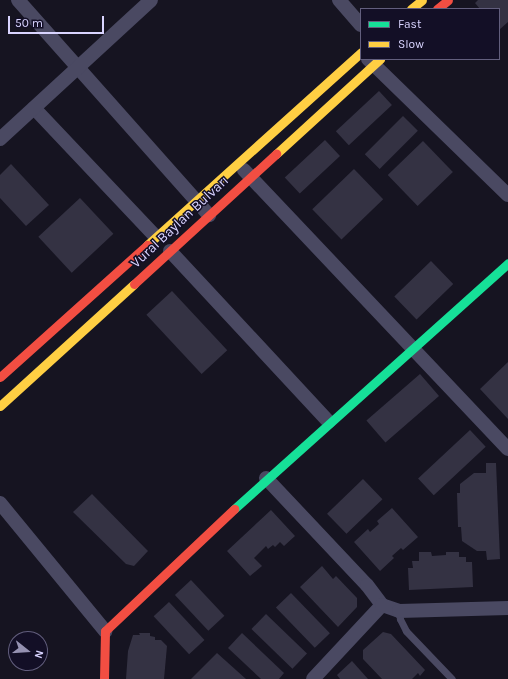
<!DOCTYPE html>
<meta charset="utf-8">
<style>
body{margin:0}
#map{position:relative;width:508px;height:679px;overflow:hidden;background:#161421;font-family:Karla,sans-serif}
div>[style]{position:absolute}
.building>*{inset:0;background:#343243;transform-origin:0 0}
.lane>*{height:7px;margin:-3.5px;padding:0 3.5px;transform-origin:3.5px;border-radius:3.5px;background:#4a4962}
.street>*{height:14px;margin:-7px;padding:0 7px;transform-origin:7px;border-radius:7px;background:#4a4962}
.fast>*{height:9px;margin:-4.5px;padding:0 4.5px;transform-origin:4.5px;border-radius:4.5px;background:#16e098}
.slow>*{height:9px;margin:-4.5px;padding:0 4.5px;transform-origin:4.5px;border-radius:4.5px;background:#ffcf43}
.jam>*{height:9px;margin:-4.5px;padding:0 4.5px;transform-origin:4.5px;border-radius:4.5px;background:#f24e42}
span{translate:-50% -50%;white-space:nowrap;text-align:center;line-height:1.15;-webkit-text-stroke:3px #130f26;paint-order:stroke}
.street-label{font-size:14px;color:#d9d4ff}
.legend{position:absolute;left:360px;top:8px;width:140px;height:52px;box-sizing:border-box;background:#130f26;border:1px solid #625e7d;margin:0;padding:5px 7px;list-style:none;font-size:12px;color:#d9d4ff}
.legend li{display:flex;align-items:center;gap:8px;height:20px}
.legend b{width:20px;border:1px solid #625e7d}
.north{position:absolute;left:8px;top:631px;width:40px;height:40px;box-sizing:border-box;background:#130f26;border:1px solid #625e7d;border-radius:50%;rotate:107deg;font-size:11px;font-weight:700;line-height:16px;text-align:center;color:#d9d4ff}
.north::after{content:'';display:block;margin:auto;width:14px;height:18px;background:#9591b1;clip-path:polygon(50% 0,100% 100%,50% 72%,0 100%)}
.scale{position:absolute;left:8px;top:16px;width:96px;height:18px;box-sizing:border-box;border:2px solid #d9d4ff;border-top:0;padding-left:5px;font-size:12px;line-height:14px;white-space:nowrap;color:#d9d4ff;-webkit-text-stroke:3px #130f26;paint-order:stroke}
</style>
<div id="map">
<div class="building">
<i style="clip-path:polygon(478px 0,508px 0,508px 22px,499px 30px,499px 9px,480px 9px,475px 3px)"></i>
<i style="left:379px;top:91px;width:19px;height:59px;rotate:47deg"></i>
<i style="left:403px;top:116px;width:21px;height:54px;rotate:45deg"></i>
<i style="left:325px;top:140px;width:22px;height:55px;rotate:47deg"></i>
<i style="left:423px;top:141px;width:43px;height:49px;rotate:46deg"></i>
<i style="clip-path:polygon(11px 164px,49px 205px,26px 226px,0 198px,0 175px)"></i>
<i style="left:354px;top:169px;width:42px;height:58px;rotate:46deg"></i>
<i style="left:80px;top:198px;width:49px;height:57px;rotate:47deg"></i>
<i style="left:431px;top:261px;width:32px;height:51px;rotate:46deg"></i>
<i style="left:172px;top:291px;width:81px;height:35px;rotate:47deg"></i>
<i style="clip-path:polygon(508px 362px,508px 419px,480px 389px)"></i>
<i style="left:420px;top:374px;width:29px;height:71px;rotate:49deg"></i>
<i style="left:470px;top:430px;width:23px;height:71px;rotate:47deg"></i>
<i style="clip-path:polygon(486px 463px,496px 463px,500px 559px,487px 560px,486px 551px,477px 551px,462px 541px,461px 527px,458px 527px,457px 493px,460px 493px,460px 484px,474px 473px,486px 473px)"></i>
<i style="left:363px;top:479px;width:28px;height:50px;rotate:46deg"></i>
<i style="clip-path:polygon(92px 494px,148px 551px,134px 566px,126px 564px,73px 512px)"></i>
<i style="clip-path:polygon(392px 508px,418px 537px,403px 550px,401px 548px,392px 556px,394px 558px,380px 571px,354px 542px,368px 529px,370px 532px,379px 524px,377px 521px)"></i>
<i style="clip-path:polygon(271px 510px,295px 536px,284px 546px,280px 542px,275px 547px,273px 545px,268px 549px,266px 546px,254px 558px,262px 566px,250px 576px,227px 551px)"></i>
<i style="clip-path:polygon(419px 552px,431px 552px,432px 556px,446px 555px,446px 552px,459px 552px,459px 557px,466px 557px,466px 562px,472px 562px,473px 587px,409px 590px,408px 568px,413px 568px,412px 561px,419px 561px)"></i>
<i style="clip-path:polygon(322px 566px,333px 579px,336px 576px,357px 598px,357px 607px,338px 627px,300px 587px)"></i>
<i style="left:191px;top:580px;width:49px;height:22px;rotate:47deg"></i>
<i style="left:291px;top:593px;width:56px;height:21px;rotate:46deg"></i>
<i style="left:169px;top:602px;width:52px;height:21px;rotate:47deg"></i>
<i style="left:266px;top:614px;width:57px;height:21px;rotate:44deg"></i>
<i style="clip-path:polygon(383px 632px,391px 634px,425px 670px,420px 676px,418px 673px,412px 679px,382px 679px,363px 659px,363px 650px)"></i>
<i style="clip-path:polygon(139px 633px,150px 633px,150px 636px,155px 637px,155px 640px,161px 640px,167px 646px,164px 679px,126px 679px,128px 651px,133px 635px,140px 635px)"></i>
<i style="clip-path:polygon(242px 633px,284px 673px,279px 679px,261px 679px,228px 648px)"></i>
<i style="clip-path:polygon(217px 653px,246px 679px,191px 679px)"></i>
<i style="clip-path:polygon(352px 661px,368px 679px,340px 679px,337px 675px)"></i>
</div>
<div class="lane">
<i style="left:399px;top:611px;width:8px;rotate:83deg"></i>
<i style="left:400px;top:619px;width:13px;rotate:63deg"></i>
<i style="left:406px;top:631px;width:66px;rotate:46.2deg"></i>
</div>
<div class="street">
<i style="left:18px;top:0;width:288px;rotate:48.4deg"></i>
<i style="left:339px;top:0;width:33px;rotate:49deg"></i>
<i style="left:368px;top:59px;width:195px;rotate:44.2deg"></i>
<i style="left:34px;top:108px;width:176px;rotate:46.6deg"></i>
<i style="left:0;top:139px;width:205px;rotate:-42.6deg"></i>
<i style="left:244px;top:170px;width:384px;rotate:46.6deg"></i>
<i style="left:170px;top:251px;width:233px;rotate:47.1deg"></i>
<i style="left:266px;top:478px;width:147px;rotate:46.7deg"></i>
<i style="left:367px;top:585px;width:25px;rotate:53deg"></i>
<i style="left:382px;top:605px;width:101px;rotate:133deg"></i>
<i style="left:0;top:503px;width:166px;rotate:50.6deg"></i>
<i style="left:382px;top:605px;width:18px;rotate:19deg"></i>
<i style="left:399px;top:611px;width:109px;rotate:-1.6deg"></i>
</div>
<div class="fast">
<i style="left:234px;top:509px;width:368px;rotate:-41.9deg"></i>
</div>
<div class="slow">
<i style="left:411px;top:9px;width:14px;rotate:-39deg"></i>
<i style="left:276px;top:154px;width:141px;rotate:-42.4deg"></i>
<i style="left:147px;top:245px;width:288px;rotate:-42deg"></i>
<i style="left:0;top:406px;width:181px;rotate:-42.3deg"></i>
</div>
<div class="jam">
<i style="left:437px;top:9px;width:14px;rotate:-39deg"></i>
<i style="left:134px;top:284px;width:193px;rotate:-42.5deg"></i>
<i style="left:0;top:377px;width:198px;rotate:-41.9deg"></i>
<i style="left:104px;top:679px;width:48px;rotate:-88.8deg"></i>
<i style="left:105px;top:631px;width:178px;rotate:-43.4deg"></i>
</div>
<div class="street-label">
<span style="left:180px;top:222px;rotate:-43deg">Vural Baylan Bulvarı</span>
</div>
<ul class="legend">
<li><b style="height:5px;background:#16e098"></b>Fast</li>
<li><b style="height:5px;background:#ffcf43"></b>Slow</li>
</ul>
<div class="north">N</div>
<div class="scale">50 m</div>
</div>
